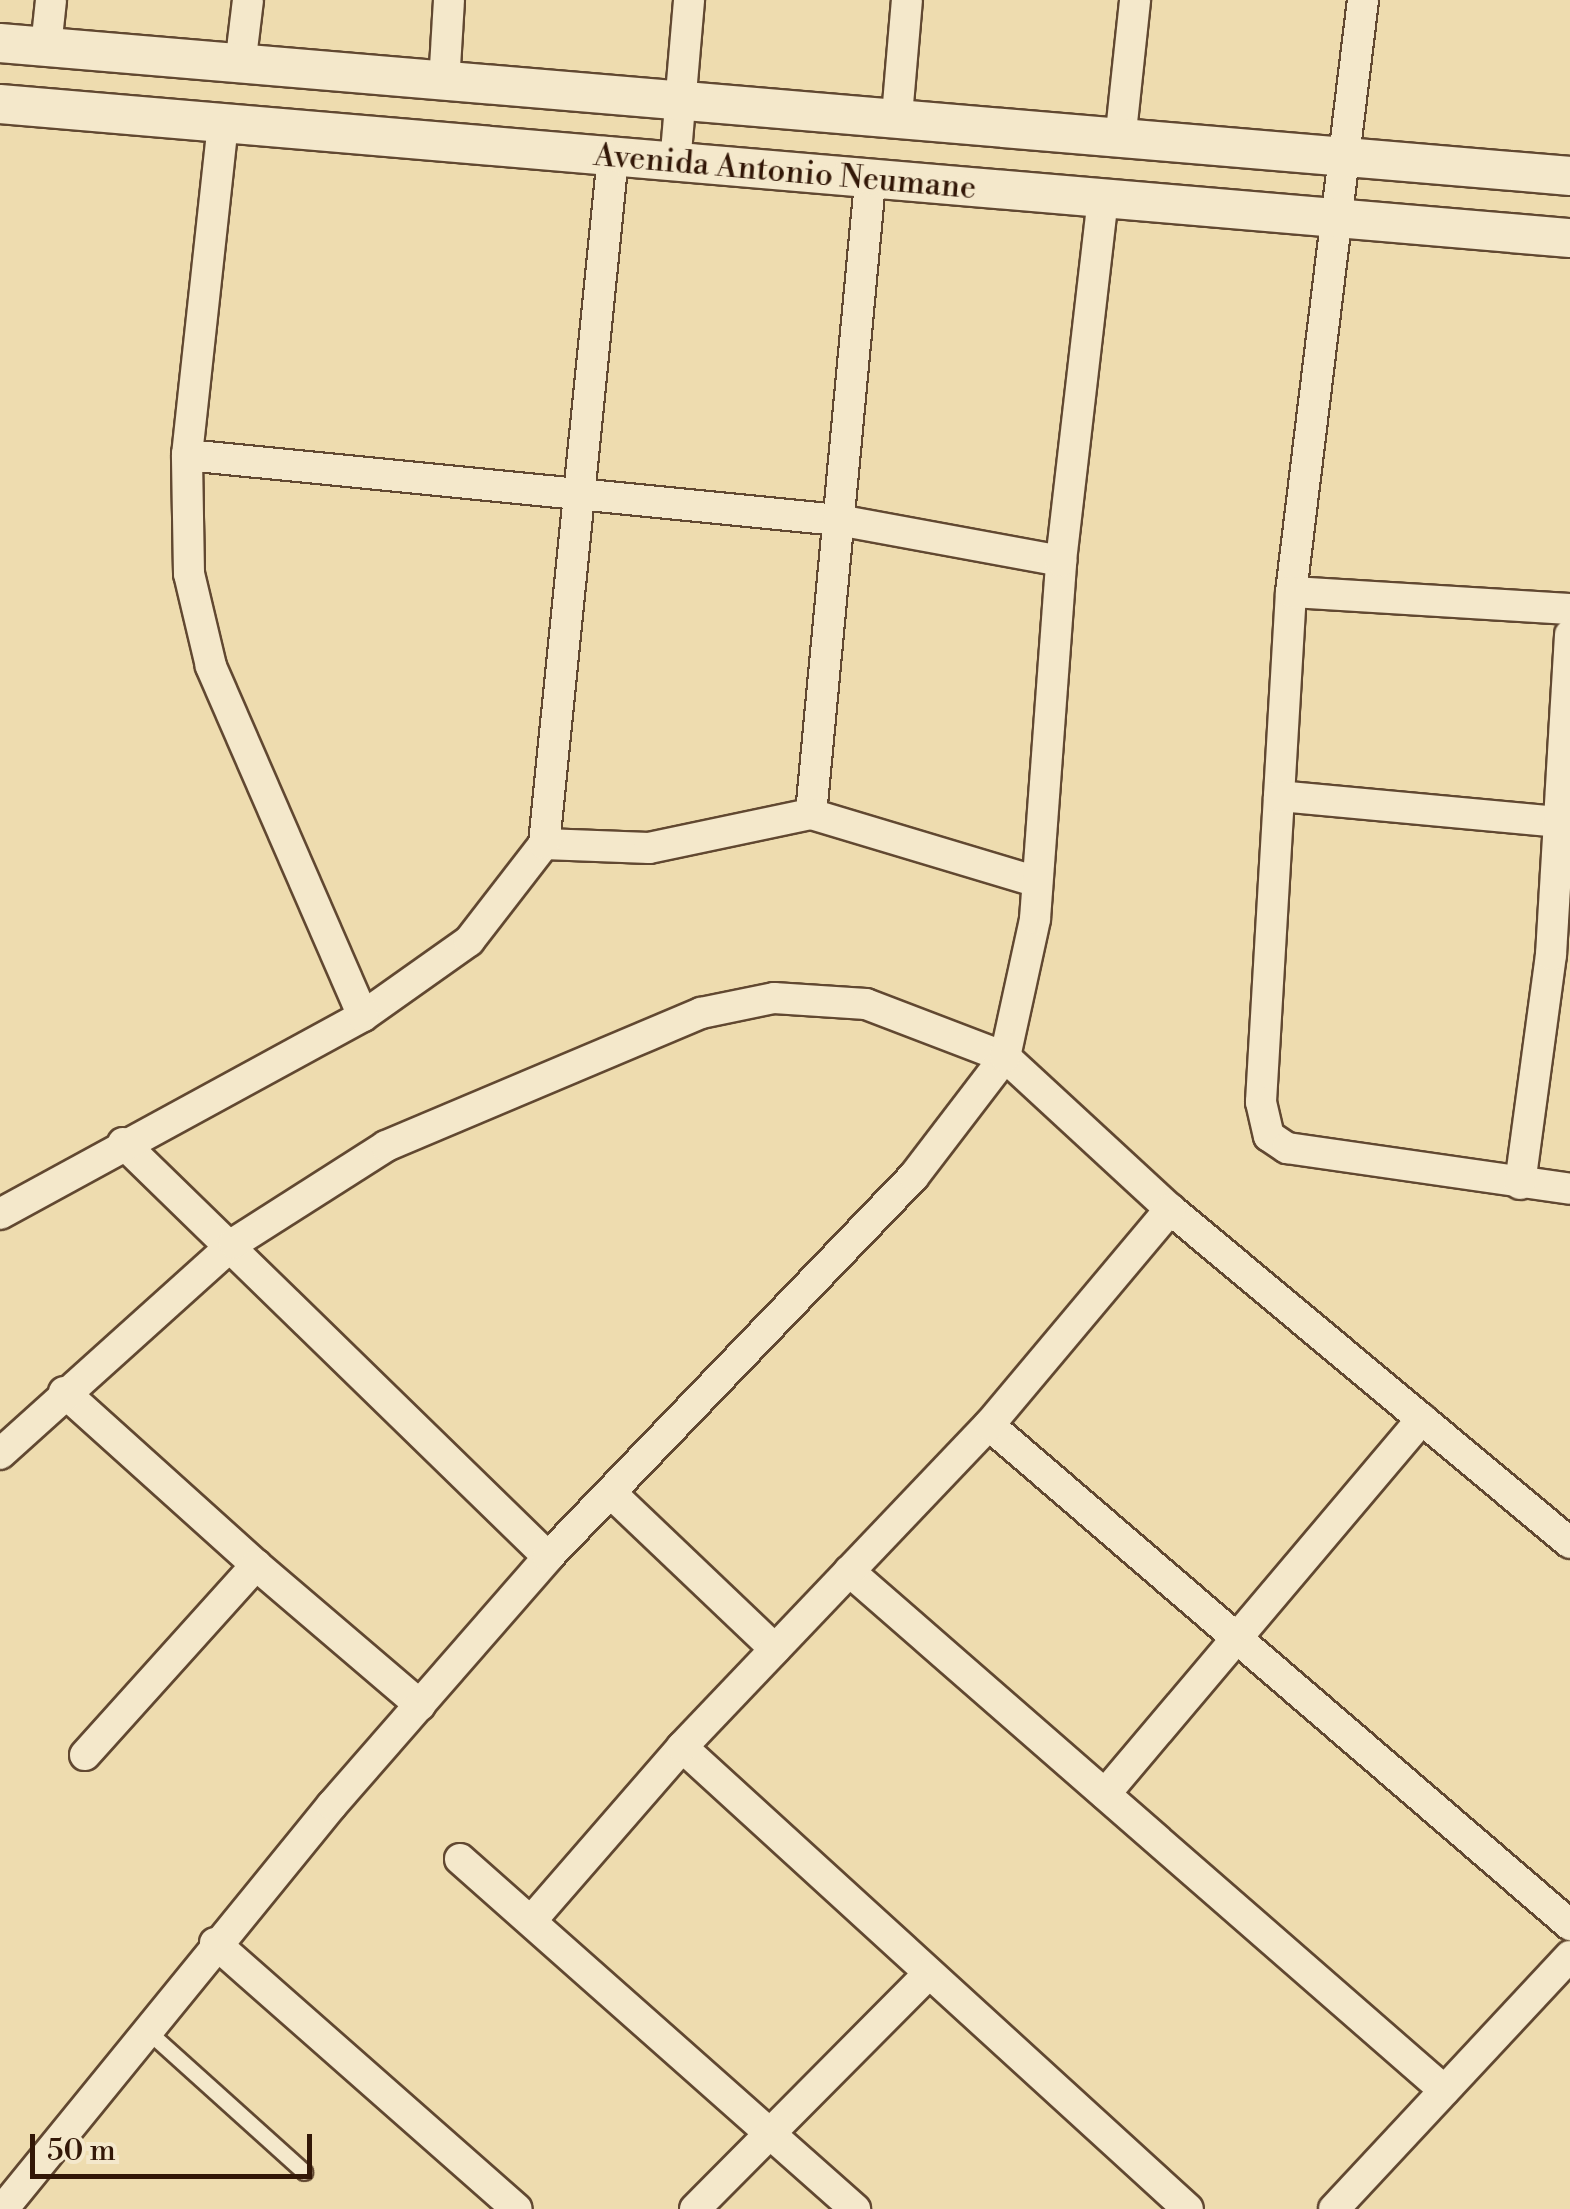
<!DOCTYPE html>
<style>
body{margin:0}
#map{position:relative;width:1570px;height:2209px;overflow:hidden;background:#eedcaf;font-family:"Libre Bodoni",serif}
div>[style]{position:absolute}
.roads{filter:drop-shadow(2px 0 #614831) drop-shadow(-2px 0 #614831) drop-shadow(0 2px #614831) drop-shadow(0 -2px #614831)}
.service>*{height:15px;margin:-7.5px;padding:0 7.5px;transform-origin:7.5px;border-radius:7.5px;background:#f4e8cb}
.minor>*{height:30px;margin:-15px;padding:0 15px;transform-origin:15px;border-radius:15px;background:#f4e8cb}
.tertiary>*{height:38px;margin:-19px;padding:0 19px;transform-origin:19px;border-radius:19px;background:#f4e8cb}
span{translate:-50% -50%;white-space:nowrap;text-align:center;line-height:1.15;-webkit-text-stroke:9px #f4e8cb;paint-order:stroke}
.street-label{font-size:32px;color:#321707}
.scale{position:absolute;left:30px;top:2134px;width:282px;height:45px;box-sizing:border-box;border:5px solid #321707;border-top:0;padding-left:12px;font-size:30px;line-height:35px;white-space:nowrap;color:#321707;-webkit-text-stroke:8px #f4e8cb;paint-order:stroke}
</style>
<div id="map">
<div class="roads">
<div class="service">
<i style="left:151px;top:2034px;width:206px;rotate:42deg"></i>
</div>
<div class="minor">
<i style="left:1363px;top:0;width:596px;rotate:96.93deg"></i>
<i style="left:1291px;top:592px;width:511px;rotate:93.37deg"></i>
<i style="left:1261px;top:1102px;width:35px;rotate:77deg"></i>
<i style="left:1269px;top:1136px;width:22px;rotate:34deg"></i>
<i style="left:1287px;top:1148px;width:286px;rotate:8.2deg"></i>
<i style="left:46px;top:47px;width:47px;rotate:-83.9deg"></i>
<i style="left:240px;top:66px;width:66px;rotate:-83.1deg"></i>
<i style="left:444px;top:84px;width:84px;rotate:-86.6deg"></i>
<i style="left:897px;top:116px;width:116px;rotate:-85.1deg"></i>
<i style="left:1121px;top:132px;width:133px;rotate:-83.9deg"></i>
<i style="left:675px;top:164px;width:165px;rotate:-85.1deg"></i>
<i style="left:187px;top:455px;width:654px;rotate:5.7deg"></i>
<i style="left:838px;top:520px;width:227px;rotate:10.4deg"></i>
<i style="left:1291px;top:592px;width:280px;rotate:3.5deg"></i>
<i style="left:1279px;top:796px;width:281px;rotate:5.3deg"></i>
<i style="left:811px;top:814px;width:634px;rotate:-84.66deg"></i>
<i style="left:544px;top:844px;width:105px;rotate:2.2deg"></i>
<i style="left:649px;top:848px;width:166px;rotate:-11.9deg"></i>
<i style="left:811px;top:814px;width:234px;rotate:16.7deg"></i>
<i style="left:363px;top:1016px;width:130px;rotate:-35.3deg"></i>
<i style="left:469px;top:941px;width:123px;rotate:-52.3deg"></i>
<i style="left:544px;top:844px;width:691px;rotate:-84.27deg"></i>
<i style="left:123px;top:1143px;width:593px;rotate:44.25deg"></i>
<i style="left:1520px;top:1184px;width:231px;rotate:-82.3deg"></i>
<i style="left:1551px;top:955px;width:321px;rotate:-86.6deg"></i>
<i style="left:0;top:1214px;width:413px;rotate:-28.6deg"></i>
<i style="left:363px;top:1016px;width:382px;rotate:-113.5deg"></i>
<i style="left:211px;top:666px;width:95px;rotate:-103.4deg"></i>
<i style="left:189px;top:574px;width:119px;rotate:-91deg"></i>
<i style="left:187px;top:455px;width:333px;rotate:-83.8deg"></i>
<i style="left:64px;top:1392px;width:258px;rotate:42deg"></i>
<i style="left:989px;top:1425px;width:767px;rotate:40.71deg"></i>
<i style="left:0;top:1454px;width:315px;rotate:-42deg"></i>
<i style="left:234px;top:1243px;width:180px;rotate:-32.5deg"></i>
<i style="left:386px;top:1146px;width:342px;rotate:-22.9deg"></i>
<i style="left:701px;top:1013px;width:75px;rotate:-11.6deg"></i>
<i style="left:774px;top:998px;width:92px;rotate:3.7deg"></i>
<i style="left:866px;top:1004px;width:149px;rotate:20.9deg"></i>
<i style="left:1005px;top:1057px;width:224px;rotate:42.7deg"></i>
<i style="left:1170px;top:1209px;width:521px;rotate:39.86deg"></i>
<i style="left:612px;top:1494px;width:225px;rotate:43.6deg"></i>
<i style="left:849px;top:1571px;width:790px;rotate:41.1deg"></i>
<i style="left:682px;top:1747px;width:685px;rotate:42.4deg"></i>
<i style="left:85px;top:1755px;width:256px;rotate:-48deg"></i>
<i style="left:256px;top:1565px;width:216px;rotate:40.5deg"></i>
<i style="left:1105px;top:1794px;width:491px;rotate:-49.8deg"></i>
<i style="left:460px;top:1859px;width:528px;rotate:41.54deg"></i>
<i style="left:531px;top:1921px;width:230px;rotate:-49deg"></i>
<i style="left:682px;top:1747px;width:445px;rotate:-46.4deg"></i>
<i style="left:989px;top:1425px;width:282px;rotate:-50deg"></i>
<i style="left:215px;top:1943px;width:402px;rotate:41.4deg"></i>
<i style="left:3px;top:2209px;width:521px;rotate:-50.84deg"></i>
<i style="left:332px;top:1805px;width:329px;rotate:-48.9deg"></i>
<i style="left:548px;top:1557px;width:528px;rotate:-46.15deg"></i>
<i style="left:914px;top:1176px;width:150px;rotate:-52.6deg"></i>
<i style="left:1005px;top:1057px;width:141px;rotate:-77.7deg"></i>
<i style="left:1035px;top:919px;width:359px;rotate:-85.8deg"></i>
<i style="left:1061px;top:561px;width:365px;rotate:-83.4deg"></i>
<i style="left:695px;top:2209px;width:332px;rotate:-45.2deg"></i>
<i style="left:1334px;top:2209px;width:346px;rotate:-47deg"></i>
</div>
<div class="tertiary">
<i style="left:0;top:43px;width:1576px;rotate:4.84deg"></i>
<i style="left:0;top:104px;width:1576px;rotate:4.88deg"></i>
</div>
</div>
<div class="street-label">
<span style="left:785px;top:172px;rotate:5deg">Avenida Antonio Neumane</span>
</div>
<div class="scale">50 m</div>
</div>
